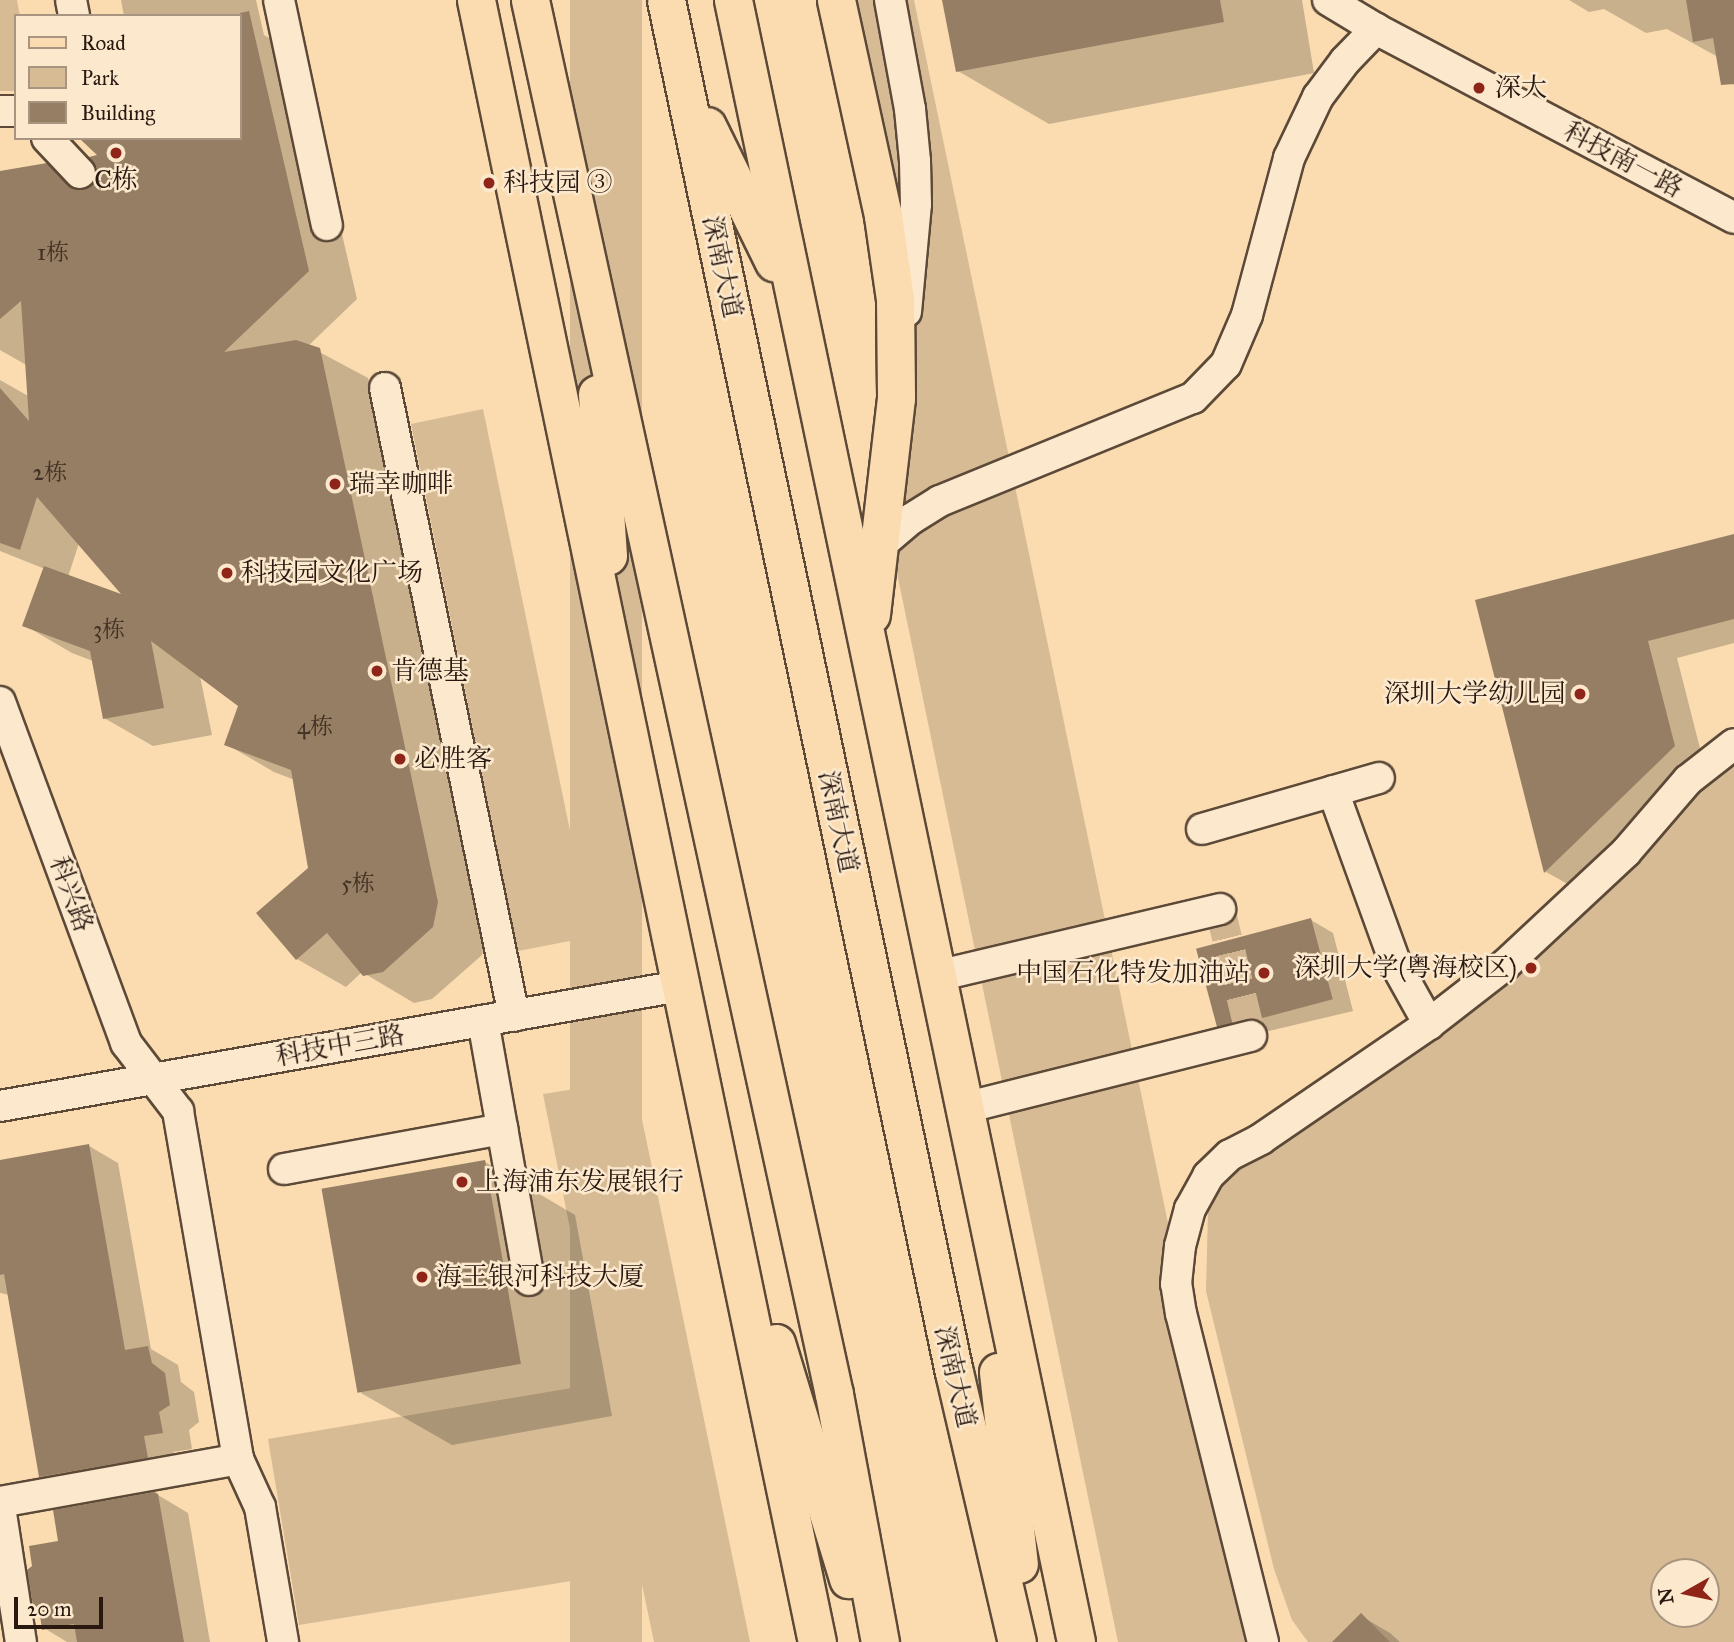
<!DOCTYPE html>
<meta charset="utf-8">
<style>
body{margin:0}
#map{position:relative;width:1734px;height:1642px;overflow:hidden;background:#fadcb0;font-family:"IM FELL Great Primer","Noto Serif SC",serif}
div>[style]{position:absolute}
.green>*{inset:0;background:#d6bb95;transform-origin:0 0}
.shadow>*{inset:0;background:#0003}
.building>*{inset:0;background:#957e63;transform-origin:0 0}
.minor-tunnel>*{height:30px;margin-top:-15px;transform-origin:0;background:repeating-linear-gradient(90deg,#d0b590 0 30px,transparent 0 45px)}
.roads{filter:drop-shadow(2px 0 #5c4938) drop-shadow(-2px 0 #5c4938) drop-shadow(0 2px #5c4938) drop-shadow(0 -2px #5c4938)}
.minor>*{height:30px;margin:-15px;padding:0 15px;transform-origin:15px;border-radius:15px;background:#fce8cc}
.major>*{height:37px;margin:-18.5px;padding:0 18.5px;transform-origin:18.5px;border-radius:18.5px;background:#fadcb0}
.dots>*{width:19px;height:19px;translate:-50% -50%;box-sizing:border-box;border:4px solid #fce8cc;border-radius:50%}
span{translate:-50% -50%;white-space:nowrap;text-align:center;line-height:1.15;-webkit-text-stroke:5px #fce8cc;paint-order:stroke}
.number-label{font-size:23px;color:#433225}
.number-label span{-webkit-text-stroke-width:0}
.poi-label{font-size:26px;color:#281810}
.left{translate:0 -50%;text-align:left}
.right{translate:-100% -50%;text-align:right}
.street-label{font-size:26px;color:#281810}
.legend{position:absolute;left:14px;top:14px;width:228px;height:126px;box-sizing:border-box;background:#fce8cc;border:2px solid #a79581;margin:0;padding:9px 12px;list-style:none;font-size:21px;color:#281810}
.legend li{display:flex;align-items:center;gap:14px;height:35px}
.legend b{width:35px;border:2px solid #a79581}
.north{position:absolute;left:1650px;top:1558px;width:70px;height:70px;box-sizing:border-box;background:#fce8cc;border:2px solid #a79581;border-radius:50%;rotate:261deg;font-size:19px;font-weight:700;line-height:28px;text-align:center;color:#281810}
.north::after{content:'';display:block;margin:auto;width:24px;height:32px;background:#8f2418;clip-path:polygon(50% 0,100% 100%,50% 72%,0 100%)}
.scale{position:absolute;left:14px;top:1597px;width:89px;height:32px;box-sizing:border-box;border:4px solid #281810;border-top:0;padding-left:9px;font-size:21px;line-height:24px;white-space:nowrap;color:#281810;-webkit-text-stroke:5px #fce8cc;paint-order:stroke}
</style>
<div id="map">
<div class="green">
<i style="clip-path:polygon(0 0,17px 0,20px 16px,16px 16px,16px 91px,0 91px)"></i>
<i style="left:570px;top:0;width:72px;height:1676px"></i>
<i style="clip-path:polygon(854px 0,914px 0,1255px 1642px,1118px 1642px,890px 539px,901px 329px)"></i>
<i style="clip-path:polygon(483px 409px,588px 918px,575px 940px,518px 951px,411px 424px)"></i>
<i style="clip-path:polygon(evenodd,1734px 760px,1734px 1642px,1308px 1642px,1292px 1620px,1274px 1569px,1206px 1291px,1208px 1210px,1221px 1182px,1245px 1158px,1415px 1054px,1497px 991px,1659px 837px,1699px 790px,1734px 760px,1664px 1572px,1706px 1572px,1706px 1614px,1664px 1614px,1664px 1572px)"></i>
<i style="clip-path:polygon(620px 1082px,637px 1095px,750px 1642px,654px 1642px,639px 1570px,299px 1625px,268px 1439px,601px 1383px,543px 1094px)"></i>
</div>
<div class="shadow">
<i style="clip-path:polygon(evenodd,121px 0,256px 0,264px 35px,301px 57px,357px 299px,308px 346px,368px 378px,486px 931px,482px 955px,432px 999px,414px 1003px,362px 972px,346px 987px,297px 959px,310px 869px,295px 780px,274px 772px,226px 744px,240px 706px,200px 676px,212px 735px,153px 746px,104px 718px,93px 661px,72px 653px,24px 625px,45px 569px,0 551px,0 380px,30px 397px,28px 366px,0 350px,0 173px,47px 165px,87px 189px,93px 188px,99px 169px,240px 138px,240px 16px,124px 16px,121px 0,79px 543px,126px 598px,68px 577px,79px 543px)"></i>
<i style="clip-path:polygon(945px 0,1302px 0,1314px 73px,1049px 124px,958px 71px)"></i>
<i style="clip-path:polygon(1569px 0,1734px 0,1734px 85px,1722px 78px,1718px 57px,1667px 29px,1646px 33px,1604px 9px,1589px 12px)"></i>
<i style="clip-path:polygon(1734px 535px,1734px 643px,1677px 658px,1704px 764px,1575px 888px,1546px 872px,1477px 602px)"></i>
<i style="clip-path:polygon(1311px 920px,1333px 933px,1353px 1011px,1240px 1038px,1218px 1025px)"></i>
<i style="clip-path:polygon(89px 1146px,118px 1163px,151px 1349px,178px 1365px,181px 1382px,194px 1392px,199px 1422px,189px 1430px,192px 1449px,173px 1452px,177px 1474px,70px 1493px,40px 1476px,10px 1295px,0 1293px,0 1161px)"></i>
<i style="clip-path:polygon(485px 1162px,575px 1215px,612px 1416px,452px 1445px,361px 1393px)"></i>
<i style="clip-path:polygon(158px 1495px,188px 1513px,210px 1642px,67px 1642px,44px 1628px,41px 1609px,35px 1605px,60px 1542px)"></i>
<i style="clip-path:polygon(1361px 1616px,1390px 1633px,1400px 1642px,1336px 1642px)"></i>
</div>
<div class="building">
<i style="clip-path:polygon(942px 0,1220px 0,1224px 22px,956px 72px)"></i>
<i style="clip-path:polygon(1686px 0,1734px 0,1734px 84px,1721px 85px,1713px 38px,1693px 42px)"></i>
<i style="clip-path:polygon(249px 11px,309px 271px,224px 352px,296px 340px,320px 348px,438px 902px,433px 927px,383px 972px,363px 976px,327px 933px,296px 960px,256px 913px,308px 868px,291px 770px,224px 745px,238px 706px,151px 641px,164px 708px,103px 719px,90px 651px,22px 626px,44px 566px,121px 594px,37px 497px,20px 550px,0 543px,0 388px,29px 421px,21px 301px,0 319px,0 171px,47px 163px,68px 185px,83px 190px,96px 179px,97px 168px,89px 157px,97px 155px,79px 138px,240px 138px,240px 13px)"></i>
<i style="clip-path:polygon(1734px 534px,1734px 619px,1648px 641px,1675px 746px,1544px 873px,1475px 600px)"></i>
<i style="left:1311px;top:918px;width:84px;height:119px;rotate:75deg"></i>
<i style="clip-path:polygon(89px 1144px,125px 1350px,148px 1346px,152px 1363px,165px 1373px,170px 1405px,159px 1412px,163px 1433px,144px 1436px,148px 1458px,39px 1477px,4px 1274px,0 1275px,0 1160px)"></i>
<i style="left:485px;top:1160px;width:207px;height:166px;rotate:80deg"></i>
<i style="clip-path:polygon(154px 1492px,158px 1494px,184px 1642px,77px 1642px,74px 1624px,42px 1630px,39px 1607px,33px 1606px,27px 1570px,32px 1566px,29px 1546px,58px 1541px,53px 1510px)"></i>
<i style="clip-path:polygon(1361px 1613px,1390px 1642px,1332px 1642px)"></i>
</div>
<div class="minor-tunnel">
<i style="left:1220px;top:909px;width:131px;rotate:76.3deg"></i>
</div>
<div class="roads">
<div class="minor">
<i style="left:71px;top:0;width:16px;rotate:79deg"></i>
<i style="left:279px;top:0;width:230px;rotate:78deg"></i>
<i style="left:890px;top:0;width:111px;rotate:79.6deg"></i>
<i style="left:910px;top:109px;width:52px;rotate:84.5deg"></i>
<i style="left:915px;top:161px;width:43px;rotate:88.7deg"></i>
<i style="left:916px;top:204px;width:108px;rotate:95.3deg"></i>
<i style="left:1328px;top:0;width:56px;rotate:31.1deg"></i>
<i style="left:1376px;top:29px;width:405px;rotate:27.8deg"></i>
<i style="left:0;top:111px;width:16px"></i>
<i style="left:47px;top:138px;width:48px;rotate:46.7deg"></i>
<i style="left:385px;top:388px;width:641px;rotate:78.39deg"></i>
<i style="left:879px;top:546px;width:42px;rotate:-40.2deg"></i>
<i style="left:911px;top:519px;width:34px;rotate:-32deg"></i>
<i style="left:940px;top:501px;width:273px;rotate:-22.2deg"></i>
<i style="left:1193px;top:398px;width:47px;rotate:-45.9deg"></i>
<i style="left:1226px;top:364px;width:53px;rotate:-66.8deg"></i>
<i style="left:1247px;top:315px;width:163px;rotate:-75deg"></i>
<i style="left:1289px;top:158px;width:68px;rotate:-64.6deg"></i>
<i style="left:1318px;top:97px;width:45px;rotate:-53.1deg"></i>
<i style="left:1345px;top:61px;width:45px;rotate:-45.9deg"></i>
<i style="left:0;top:702px;width:364px;rotate:69.7deg"></i>
<i style="left:126px;top:1043px;width:86px;rotate:52.6deg"></i>
<i style="left:178px;top:1111px;width:353px;rotate:80.2deg"></i>
<i style="left:1333px;top:791px;width:185px;rotate:70.1deg"></i>
<i style="left:1396px;top:965px;width:68px;rotate:60.8deg"></i>
<i style="left:1202px;top:829px;width:184px;rotate:-16.1deg"></i>
<i style="left:937px;top:976px;width:291px;rotate:-13.3deg"></i>
<i style="left:483px;top:1021px;width:263px;rotate:79.9deg"></i>
<i style="left:0;top:1106px;width:691px;rotate:-10.01deg"></i>
<i style="left:964px;top:1108px;width:296px;rotate:-14.1deg"></i>
<i style="left:284px;top:1169px;width:222px;rotate:-10.4deg"></i>
<i style="left:0;top:1502px;width:242px;rotate:-10.2deg"></i>
<i style="left:238px;top:1459px;width:53px;rotate:65.4deg"></i>
<i style="left:260px;top:1507px;width:137px;rotate:80.3deg"></i>
<i style="left:0;top:1507px;width:137px;rotate:81.2deg"></i>
<i style="left:1263px;top:1642px;width:338px;rotate:-104deg"></i>
<i style="left:1181px;top:1314px;width:30px;rotate:-99deg"></i>
<i style="left:1176px;top:1284px;width:38px;rotate:-84deg"></i>
<i style="left:1180px;top:1246px;width:38px;rotate:-75deg"></i>
<i style="left:1190px;top:1209px;width:38px;rotate:-61deg"></i>
<i style="left:1208px;top:1176px;width:30px;rotate:-44deg"></i>
<i style="left:1230px;top:1155px;width:35px;rotate:-27deg"></i>
<i style="left:1261px;top:1139px;width:204px;rotate:-34.4deg"></i>
<i style="left:1429px;top:1024px;width:96px;rotate:-37.8deg"></i>
<i style="left:1505px;top:965px;width:166px;rotate:-43deg"></i>
<i style="left:1626px;top:852px;width:95px;rotate:-49.3deg"></i>
<i style="left:1688px;top:780px;width:58px;rotate:-38deg"></i>
</div>
<div class="major">
<i style="left:476px;top:0;width:1677px;rotate:78.27deg"></i>
<i style="left:530px;top:0;width:1427px;rotate:77.7deg"></i>
<i style="left:834px;top:1394px;width:252px;rotate:79.5deg"></i>
<i style="left:666px;top:0;width:1402px;rotate:78.15deg"></i>
<i style="left:954px;top:1372px;width:277px;rotate:76.9deg"></i>
<i style="left:733px;top:0;width:1677px;rotate:78.2deg"></i>
<i style="left:836px;top:0;width:221px;rotate:77.7deg"></i>
<i style="left:883px;top:216px;width:84px;rotate:81.8deg"></i>
<i style="left:895px;top:299px;width:99px;rotate:89.4deg"></i>
<i style="left:896px;top:398px;width:218px;rotate:96.6deg"></i>
<i style="left:707px;top:126px;width:152px;rotate:63.8deg"></i>
<i style="left:597px;top:394px;width:162px;rotate:86.1deg"></i>
<i style="left:776px;top:1343px;width:247px;rotate:73deg"></i>
<i style="left:998px;top:1372px;width:193px;rotate:83.8deg"></i>
</div>
</div>
<div class="dots">
<i style="left:1479px;top:88px;background:#8f2418"></i>
<i style="left:116px;top:153px;background:#8f2418"></i>
<i style="left:489px;top:183px;background:#8f2418"></i>
<i style="left:335px;top:484px;background:#8f2418"></i>
<i style="left:227px;top:573px;background:#8f2418"></i>
<i style="left:377px;top:671px;background:#8f2418"></i>
<i style="left:1580px;top:694px;background:#8f2418"></i>
<i style="left:400px;top:759px;background:#8f2418"></i>
<i style="left:1531px;top:968px;background:#8f2418"></i>
<i style="left:1264px;top:973px;background:#8f2418"></i>
<i style="left:462px;top:1182px;background:#8f2418"></i>
<i style="left:422px;top:1277px;background:#8f2418"></i>
</div>
<div class="number-label">
<span style="left:53px;top:252px">1栋</span>
<span style="left:50px;top:472px">2栋</span>
<span style="left:109px;top:629px">3栋</span>
<span style="left:315px;top:726px">4栋</span>
<span style="left:358px;top:883px">5栋</span>
</div>
<div class="poi-label">
<span class="left" style="left:1495px;top:88px">深大</span>
<span style="left:116px;top:180px">C栋</span>
<span class="left" style="left:503px;top:183px">科技园 ③</span>
<span class="left" style="left:349px;top:484px">瑞幸咖啡</span>
<span class="left" style="left:241px;top:573px">科技园文化广场</span>
<span class="left" style="left:391px;top:671px">肯德基</span>
<span class="right" style="left:1566px;top:694px">深圳大学幼儿园</span>
<span class="left" style="left:414px;top:759px">必胜客</span>
<span class="right" style="left:1517px;top:968px">深圳大学(粤海校区)</span>
<span class="right" style="left:1250px;top:973px">中国石化特发加油站</span>
<span class="left" style="left:476px;top:1182px">上海浦东发展银行</span>
<span class="left" style="left:436px;top:1277px">海王银河科技大厦</span>
</div>
<div class="street-label">
<span style="left:1623px;top:160px;rotate:28deg">科技南一路</span>
<span style="left:722px;top:267px;rotate:78deg">深南大道</span>
<span style="left:838px;top:822px;rotate:78deg">深南大道</span>
<span style="left:71px;top:894px;rotate:70deg">科兴路</span>
<span style="left:340px;top:1046px;rotate:-10deg">科技中三路</span>
<span style="left:955px;top:1377px;rotate:77deg">深南大道</span>
</div>
<ul class="legend">
<li><b style="height:9px;background:#fadcb0"></b>Road</li>
<li><b style="height:19px;background:#d6bb95"></b>Park</li>
<li><b style="height:19px;background:#957e63"></b>Building</li>
</ul>
<div class="north">N</div>
<div class="scale">20 m</div>
</div>
